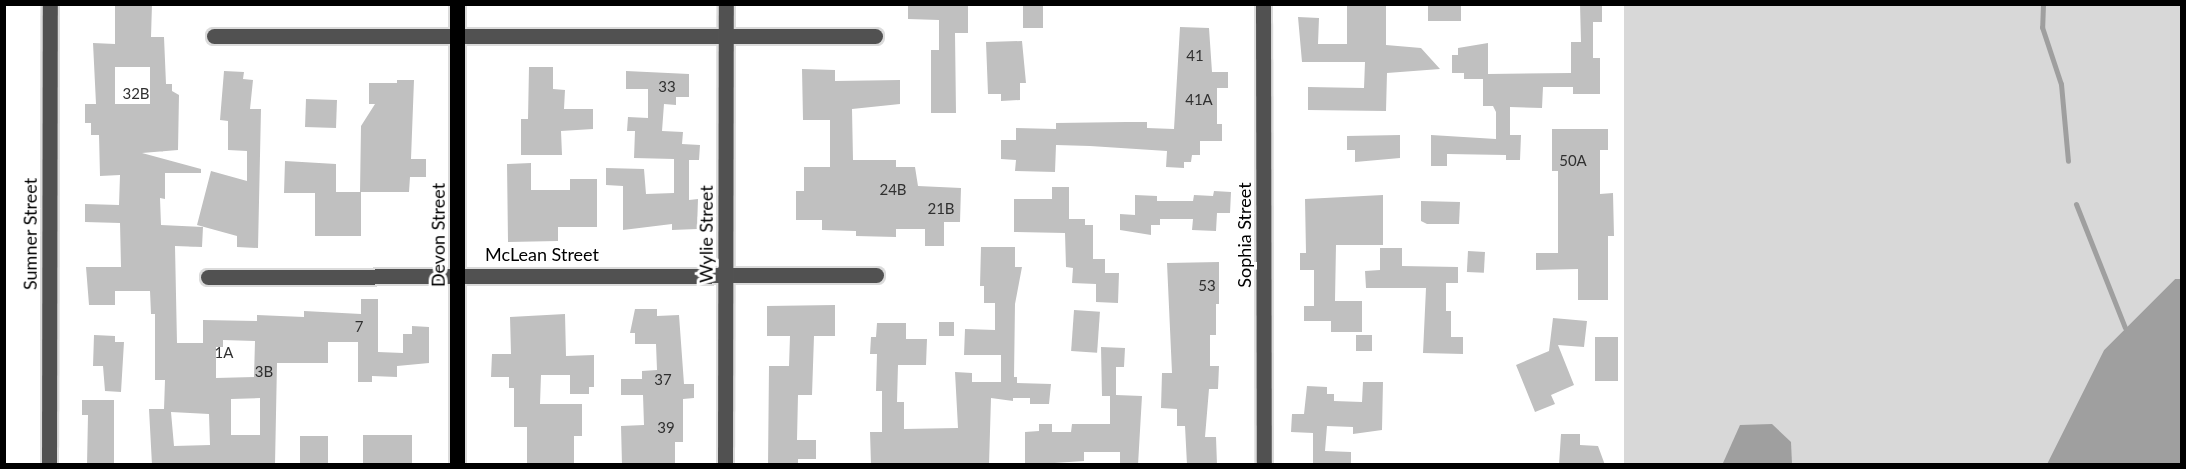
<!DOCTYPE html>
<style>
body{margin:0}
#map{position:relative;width:2186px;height:469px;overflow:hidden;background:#fff;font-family:Lato,sans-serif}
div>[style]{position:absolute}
.green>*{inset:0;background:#d8d8d8}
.water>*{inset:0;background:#9f9f9f}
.stream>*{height:5px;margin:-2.5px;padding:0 2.5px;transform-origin:2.5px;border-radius:2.5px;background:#9f9f9f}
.building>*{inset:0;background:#c0c0c0;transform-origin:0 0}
.roads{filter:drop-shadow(2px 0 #dbdbdb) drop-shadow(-2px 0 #dbdbdb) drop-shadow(0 2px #dbdbdb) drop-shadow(0 -2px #dbdbdb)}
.minor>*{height:15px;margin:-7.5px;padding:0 7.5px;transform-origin:7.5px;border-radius:7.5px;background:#515151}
.major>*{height:15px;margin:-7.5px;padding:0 7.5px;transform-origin:7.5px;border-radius:7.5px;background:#000}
span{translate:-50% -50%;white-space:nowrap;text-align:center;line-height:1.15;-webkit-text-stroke:6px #fff;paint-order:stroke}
.number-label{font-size:15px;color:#303030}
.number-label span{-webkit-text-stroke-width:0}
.street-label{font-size:18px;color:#000}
.frame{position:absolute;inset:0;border:6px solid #000;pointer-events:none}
</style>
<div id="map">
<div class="green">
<i style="clip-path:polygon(1624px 5px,2181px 5px,2181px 279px,2175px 279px,2104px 350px,2047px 464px,1624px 464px)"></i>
</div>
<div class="water">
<i style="clip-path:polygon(2175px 279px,2182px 279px,2181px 464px,2047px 464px,2104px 350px)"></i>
<i style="clip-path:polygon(1772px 424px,1791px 442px,1792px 464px,1723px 463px,1740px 425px)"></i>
</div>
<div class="stream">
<i style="left:2043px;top:4px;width:23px;rotate:92deg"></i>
<i style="left:2042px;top:27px;width:60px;rotate:71.6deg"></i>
<i style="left:2061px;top:84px;width:77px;rotate:84.8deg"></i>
<i style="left:2076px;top:204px;width:133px;rotate:68.4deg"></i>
</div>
<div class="building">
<i style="clip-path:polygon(evenodd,115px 4px,152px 4px,151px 37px,164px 37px,166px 84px,172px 84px,172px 91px,179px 95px,178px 150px,142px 153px,201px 169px,201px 173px,165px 173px,165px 199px,160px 198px,161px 225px,203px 227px,202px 247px,175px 246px,177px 343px,203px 343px,203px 320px,257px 321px,257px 315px,304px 317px,304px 311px,361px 314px,361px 299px,378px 299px,378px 352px,403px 353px,403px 334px,412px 334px,412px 326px,429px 327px,429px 363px,397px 366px,397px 377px,372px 376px,372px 382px,358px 382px,358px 342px,328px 342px,328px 363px,277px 363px,275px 465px,152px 465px,149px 409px,164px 409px,165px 380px,155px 380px,155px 314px,151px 314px,150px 291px,115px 291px,115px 305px,89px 305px,86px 267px,121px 267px,120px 223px,85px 222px,85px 204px,119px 205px,120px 175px,100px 176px,99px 135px,91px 135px,91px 123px,85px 123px,85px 104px,96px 104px,93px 43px,115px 44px,115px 4px,115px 67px,150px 67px,150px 104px,115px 104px,115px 67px,115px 4px,223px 340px,255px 341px,254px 377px,216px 378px,216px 347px,223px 347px,223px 340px,115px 4px,260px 398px,260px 435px,231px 435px,231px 399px,260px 398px,115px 4px,171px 412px,209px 414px,210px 445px,174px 446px,171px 412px)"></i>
<i style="clip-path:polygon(908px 4px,968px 4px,968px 33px,955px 33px,956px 113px,931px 113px,931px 50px,939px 50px,939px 20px,908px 19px)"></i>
<i style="left:1023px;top:4px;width:20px;height:24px"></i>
<i style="clip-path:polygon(1347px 4px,1386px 4px,1386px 45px,1421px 48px,1440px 69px,1387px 73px,1386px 111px,1308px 110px,1308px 87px,1364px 88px,1365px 62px,1302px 62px,1298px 17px,1319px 18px,1318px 44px,1347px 44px)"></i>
<i style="left:1461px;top:4px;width:17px;height:33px;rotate:90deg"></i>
<i style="clip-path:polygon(1580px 4px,1602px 4px,1602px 22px,1593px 22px,1593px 58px,1600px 58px,1600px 94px,1573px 94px,1573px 87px,1543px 87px,1542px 108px,1510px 107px,1510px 135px,1521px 135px,1520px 160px,1506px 160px,1506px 155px,1447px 154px,1447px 166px,1431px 166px,1431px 135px,1496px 139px,1496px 112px,1493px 106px,1483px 106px,1483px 79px,1464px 79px,1464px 73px,1452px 73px,1452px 55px,1458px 55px,1458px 48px,1488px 43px,1488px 74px,1571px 73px,1571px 42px,1581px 42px)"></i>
<i style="clip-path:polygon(1180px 27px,1209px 28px,1212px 72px,1228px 72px,1228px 88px,1217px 88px,1217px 124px,1222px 124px,1222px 141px,1200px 141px,1200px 155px,1192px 155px,1191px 162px,1184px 162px,1184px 168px,1166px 167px,1167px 151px,1090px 146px,1056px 145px,1055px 172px,1015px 171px,1016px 160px,1001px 159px,1001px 140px,1016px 140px,1016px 128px,1056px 129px,1056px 123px,1126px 122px,1147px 122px,1147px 128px,1174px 129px)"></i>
<i style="clip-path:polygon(1022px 41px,1026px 83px,1020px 83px,1020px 100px,1001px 101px,1001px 94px,988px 94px,986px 42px)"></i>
<i style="clip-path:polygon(529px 67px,553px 67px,553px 89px,565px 90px,564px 109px,593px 109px,593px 129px,561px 131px,562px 155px,521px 155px,521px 119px,528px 119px)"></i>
<i style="clip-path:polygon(802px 69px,835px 70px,835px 81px,900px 80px,900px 104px,852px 109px,853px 160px,896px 160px,896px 167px,915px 167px,918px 186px,961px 188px,960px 222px,944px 222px,944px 246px,925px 246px,925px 229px,896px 229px,896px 237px,856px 236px,856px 231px,822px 230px,822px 220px,796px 220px,796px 191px,804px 191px,804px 167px,830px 167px,830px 120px,803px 120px)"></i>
<i style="clip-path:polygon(224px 71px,244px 72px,243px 79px,253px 80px,250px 109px,261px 109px,258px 248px,237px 247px,237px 236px,197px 225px,211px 171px,247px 181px,247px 151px,228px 150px,228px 121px,220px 120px)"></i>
<i style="clip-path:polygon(626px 71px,689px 74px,689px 97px,676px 97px,676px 105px,664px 104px,662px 131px,683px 132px,682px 144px,700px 145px,699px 160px,689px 160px,689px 200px,698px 199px,697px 229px,672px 230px,672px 224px,623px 230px,623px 186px,606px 185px,606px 168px,644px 169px,646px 194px,674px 193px,674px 159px,634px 158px,635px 131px,627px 131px,628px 117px,648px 118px,648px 89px,626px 89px)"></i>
<i style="clip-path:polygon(397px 80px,414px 80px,411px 159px,426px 159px,426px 177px,410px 177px,409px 192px,360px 192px,361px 126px,375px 104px,369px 104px,369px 83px,397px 83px)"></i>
<i style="left:306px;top:99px;width:31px;height:28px;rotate:2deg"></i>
<i style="clip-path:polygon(1552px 129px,1608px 129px,1608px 150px,1600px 150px,1600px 194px,1613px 193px,1614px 236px,1608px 236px,1608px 300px,1578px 300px,1578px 269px,1536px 270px,1536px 253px,1558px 253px,1558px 171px,1552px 171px)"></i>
<i style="clip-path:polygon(1400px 135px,1400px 158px,1355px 162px,1355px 150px,1347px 150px,1347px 136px)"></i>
<i style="clip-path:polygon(285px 161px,336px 164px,336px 192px,361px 192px,361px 236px,315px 236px,315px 193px,284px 193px)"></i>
<i style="clip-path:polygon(531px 163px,531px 190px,570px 190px,570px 179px,597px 179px,597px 227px,558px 227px,558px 241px,508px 242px,507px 164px)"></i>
<i style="clip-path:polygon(1052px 187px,1069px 187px,1069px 219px,1085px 219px,1085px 225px,1093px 225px,1093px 259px,1105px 259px,1105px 273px,1119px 273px,1118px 303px,1096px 302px,1096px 284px,1072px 283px,1073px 268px,1066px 267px,1065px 233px,1014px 232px,1014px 199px,1052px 199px)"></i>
<i style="clip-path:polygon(1214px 191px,1231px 192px,1230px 213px,1217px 213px,1216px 231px,1192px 230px,1193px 219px,1160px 219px,1160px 225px,1151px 225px,1151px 235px,1120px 230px,1120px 214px,1135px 215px,1135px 195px,1157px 196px,1157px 201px,1193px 201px,1194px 195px,1213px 196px)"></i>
<i style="clip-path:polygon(1383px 195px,1383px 245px,1336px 245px,1335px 301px,1362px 301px,1362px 332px,1331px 332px,1331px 321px,1304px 321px,1304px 306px,1314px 306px,1314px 270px,1300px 270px,1300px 253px,1306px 253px,1305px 199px)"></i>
<i style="clip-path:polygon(1421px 201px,1460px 202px,1459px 224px,1427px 224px,1421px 221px)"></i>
<i style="clip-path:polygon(981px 247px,1015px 247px,1015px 267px,1022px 267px,1015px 304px,1014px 377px,1017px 377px,1017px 383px,1051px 384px,1049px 404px,1030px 404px,1030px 398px,1013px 398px,1013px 401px,991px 398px,989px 465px,871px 465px,870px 432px,882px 432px,882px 391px,876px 391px,877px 354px,870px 354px,871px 337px,876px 337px,877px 323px,906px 323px,906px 339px,927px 339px,926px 365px,898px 365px,897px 402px,904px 402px,904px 429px,958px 428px,955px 372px,972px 373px,972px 382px,1001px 382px,1001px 355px,964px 355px,965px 329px,995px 330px,995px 303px,984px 303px,984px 286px,980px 286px)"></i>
<i style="clip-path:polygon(1380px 248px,1402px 248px,1402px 266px,1458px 267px,1458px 283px,1446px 283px,1446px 311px,1451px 311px,1451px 337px,1463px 337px,1463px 354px,1423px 353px,1426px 288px,1366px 288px,1365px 271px,1380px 270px)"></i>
<i style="left:1468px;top:251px;width:17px;height:21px;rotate:3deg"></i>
<i style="clip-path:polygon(1219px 262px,1219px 304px,1216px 304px,1216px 335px,1210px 335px,1210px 366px,1219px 366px,1218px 389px,1209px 389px,1205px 437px,1216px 437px,1217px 465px,1187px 465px,1185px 426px,1177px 426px,1177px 409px,1161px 408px,1162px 373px,1172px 373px,1167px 263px)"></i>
<i style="clip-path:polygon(835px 305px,835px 336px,814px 336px,812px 395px,798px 395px,797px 440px,816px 440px,816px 459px,798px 459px,798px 465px,768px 465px,769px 366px,789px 366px,790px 336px,767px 336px,767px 306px)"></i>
<i style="clip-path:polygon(635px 309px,657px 309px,657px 316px,679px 315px,684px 384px,694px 384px,694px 398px,683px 399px,683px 442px,675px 442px,675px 465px,622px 465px,621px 426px,644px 425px,643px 395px,621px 395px,621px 379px,642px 379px,642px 371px,657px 370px,656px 344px,635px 344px,635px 333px,630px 333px)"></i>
<i style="left:1074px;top:310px;width:26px;height:41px;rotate:4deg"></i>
<i style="clip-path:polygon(565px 314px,566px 356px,594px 355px,594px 387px,589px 387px,589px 394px,570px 394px,570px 375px,541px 375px,540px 404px,582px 404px,582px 436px,574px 436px,574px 465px,527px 465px,527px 427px,514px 427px,514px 388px,509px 388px,509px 377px,491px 377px,492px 354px,511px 354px,510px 317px)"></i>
<i style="clip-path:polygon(1553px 318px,1587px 321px,1584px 347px,1558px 345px,1574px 385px,1551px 395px,1555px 404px,1535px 412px,1516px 365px,1549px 351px)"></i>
<i style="left:939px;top:322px;width:15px;height:14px"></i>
<i style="clip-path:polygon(94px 335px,115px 336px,115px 342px,124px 342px,121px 392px,105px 391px,103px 366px,93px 366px)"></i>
<i style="left:1356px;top:335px;width:16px;height:16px"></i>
<i style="left:1595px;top:337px;width:23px;height:44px"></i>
<i style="clip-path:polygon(1101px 347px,1125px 348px,1124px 367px,1116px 367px,1116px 395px,1142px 396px,1138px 465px,1120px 465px,1120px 452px,1084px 452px,1084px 461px,1025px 465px,1025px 432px,1039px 431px,1039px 424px,1052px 424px,1052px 432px,1071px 432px,1072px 424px,1110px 424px,1110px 396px,1102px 396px)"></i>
<i style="clip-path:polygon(1363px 382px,1383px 382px,1382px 430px,1353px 434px,1353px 427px,1327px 426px,1325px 451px,1351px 452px,1351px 465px,1313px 465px,1313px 433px,1291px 432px,1292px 414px,1304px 414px,1307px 386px,1327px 387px,1327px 394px,1334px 394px,1334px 401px,1362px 402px)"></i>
<i style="clip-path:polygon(82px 400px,114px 400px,114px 465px,87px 465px,88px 415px,82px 415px)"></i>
<i style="clip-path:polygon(1561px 434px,1580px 434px,1580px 445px,1598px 446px,1605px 465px,1559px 465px)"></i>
<i style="left:412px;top:435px;width:30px;height:49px;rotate:90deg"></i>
<i style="left:328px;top:436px;width:29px;height:28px;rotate:90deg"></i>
</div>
<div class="roads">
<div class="minor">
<i style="left:1263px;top:4px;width:460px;rotate:89.9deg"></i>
<i style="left:214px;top:36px;width:661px"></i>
<i style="left:208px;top:277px;width:668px;rotate:-0.17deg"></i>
<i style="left:49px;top:464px;width:460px;rotate:-89.9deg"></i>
<i style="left:725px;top:464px;width:460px;rotate:-89.9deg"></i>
</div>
<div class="major">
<i style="left:457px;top:464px;width:460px;rotate:-90deg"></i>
</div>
</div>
<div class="number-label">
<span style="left:1195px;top:56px">41</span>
<span style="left:667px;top:87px">33</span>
<span style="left:136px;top:94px">32B</span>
<span style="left:1199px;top:100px">41A</span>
<span style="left:1573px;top:161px">50A</span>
<span style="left:893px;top:190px">24B</span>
<span style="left:941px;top:209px">21B</span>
<span style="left:1207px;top:286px">53</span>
<span style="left:359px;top:327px">7</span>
<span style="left:224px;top:353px">1A</span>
<span style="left:264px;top:372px">3B</span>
<span style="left:663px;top:380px">37</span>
<span style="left:666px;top:428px">39</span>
</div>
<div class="street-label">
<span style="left:30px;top:234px;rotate:-90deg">Sumner Street</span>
<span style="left:706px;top:234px;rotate:-90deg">Wylie Street</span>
<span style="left:438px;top:235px;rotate:-90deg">Devon Street</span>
<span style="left:1244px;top:235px;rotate:-90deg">Sophia Street</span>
<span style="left:542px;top:254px">McLean Street</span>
</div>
<div class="frame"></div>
</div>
